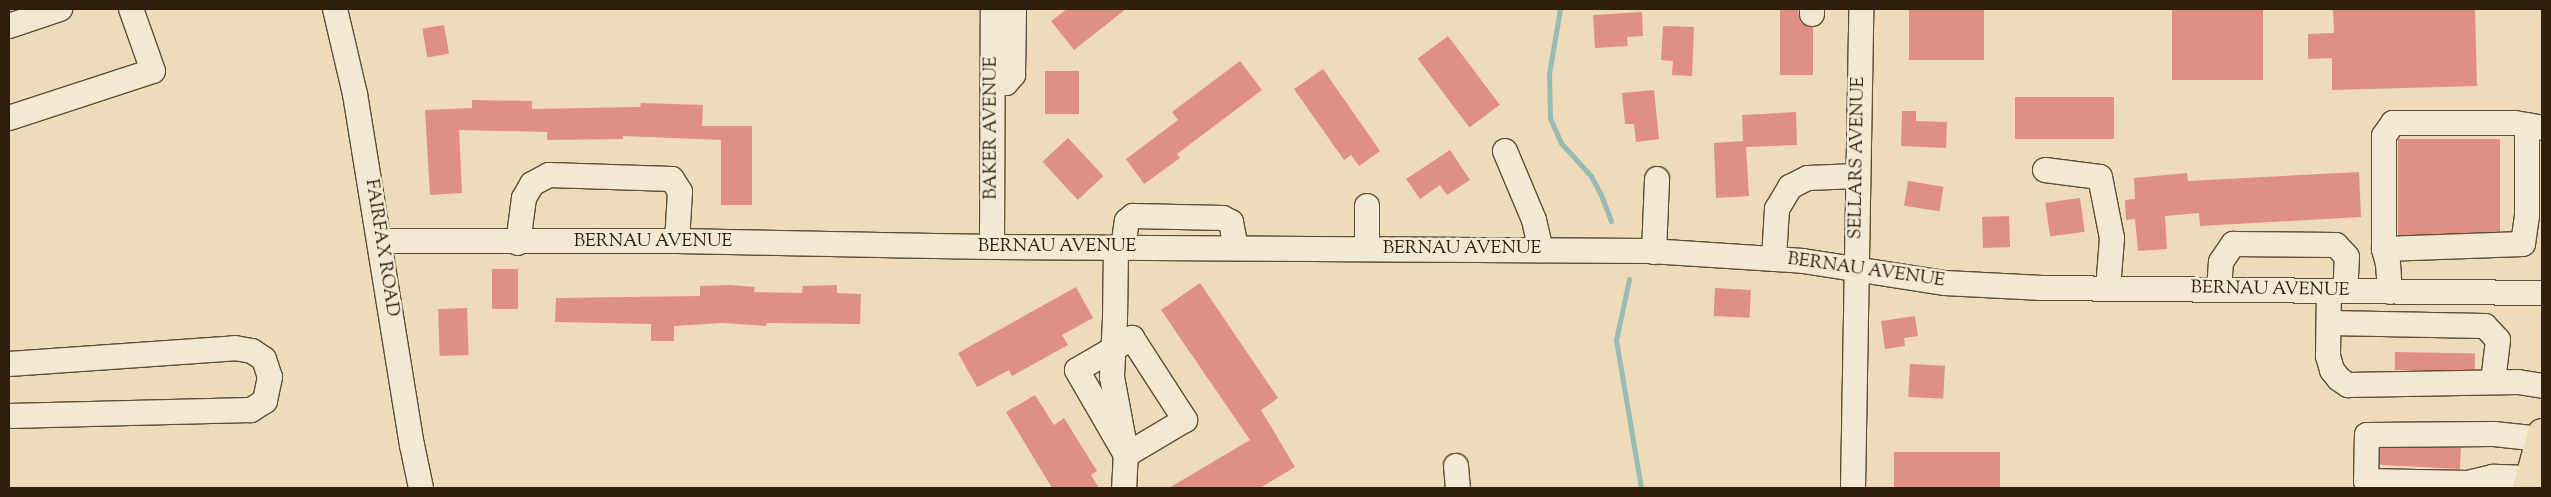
<!DOCTYPE html>
<style>
body{margin:0}
#map{position:relative;width:2551px;height:497px;overflow:hidden;background:#eddbb9;font-family:"Sorts Mill Goudy",serif}
div>[style]{position:absolute}
.stream>*{height:5px;margin:-2.5px;padding:0 2.5px;transform-origin:2.5px;border-radius:2.5px;background:#9abab5}
.building>*{inset:0;background:#df9083;transform-origin:0 0}
.roads{filter:drop-shadow(1px 0 #5d4e37) drop-shadow(-1px 0 #5d4e37) drop-shadow(0 1px #5d4e37) drop-shadow(0 -1px #5d4e37)}
.minor>*{height:24px;margin:-12px;padding:0 12px;transform-origin:12px;border-radius:12px;background:#f3e8d2}
.major>*{height:28px;margin:-14px;padding:0 14px;transform-origin:14px;border-radius:14px;background:#eddbb9}
span{translate:-50% -50%;white-space:nowrap;text-align:center;line-height:1.15;-webkit-text-stroke:5px #f3e8d2;paint-order:stroke}
.street-label{font-size:18px;color:#2d1f0c}
.frame{position:absolute;inset:0;border:10px solid #2d1f0c;pointer-events:none}
</style>
<div id="map">
<div class="stream">
<i style="left:1560px;top:9px;width:66px;rotate:99.6deg"></i>
<i style="left:1549px;top:74px;width:44px;rotate:88.7deg"></i>
<i style="left:1550px;top:118px;width:27px;rotate:66deg"></i>
<i style="left:1561px;top:143px;width:45px;rotate:47.7deg"></i>
<i style="left:1591px;top:176px;width:21px;rotate:62deg"></i>
<i style="left:1601px;top:195px;width:28px;rotate:69deg"></i>
<i style="left:1629px;top:279px;width:62px;rotate:102deg"></i>
<i style="left:1616px;top:340px;width:150px;rotate:80.4deg"></i>
</div>
<div class="building">
<i style="clip-path:polygon(1067px 9px,1126px 9px,1074px 50px,1051px 21px)"></i>
<i style="clip-path:polygon(1780px 9px,1798px 9px,1800px 21px,1806px 26px,1813px 27px,1813px 75px,1780px 75px)"></i>
<i style="left:1909px;top:9px;width:75px;height:51px"></i>
<i style="left:2172px;top:9px;width:91px;height:71px"></i>
<i style="clip-path:polygon(2333px 9px,2475px 9px,2477px 86px,2332px 90px,2332px 58px,2308px 59px,2308px 34px,2334px 33px)"></i>
<i style="clip-path:polygon(1642px 12px,1643px 36px,1627px 37px,1628px 46px,1595px 48px,1593px 15px)"></i>
<i style="left:444px;top:25px;width:29px;height:22px;rotate:80deg"></i>
<i style="clip-path:polygon(1663px 26px,1694px 27px,1692px 76px,1672px 75px,1673px 61px,1661px 60px)"></i>
<i style="left:1448px;top:36px;width:86px;height:38px;rotate:53deg"></i>
<i style="clip-path:polygon(1240px 61px,1262px 90px,1177px 154px,1180px 158px,1144px 184px,1126px 159px,1178px 120px,1172px 112px)"></i>
<i style="clip-path:polygon(1323px 69px,1380px 151px,1359px 166px,1351px 155px,1344px 160px,1294px 89px)"></i>
<i style="left:1045px;top:71px;width:34px;height:43px"></i>
<i style="clip-path:polygon(1654px 90px,1659px 139px,1636px 142px,1634px 124px,1625px 124px,1622px 93px)"></i>
<i style="left:2114px;top:97px;width:42px;height:99px;rotate:90deg"></i>
<i style="clip-path:polygon(472px 100px,532px 101px,532px 109px,640px 107px,641px 103px,703px 105px,702px 126px,752px 126px,752px 205px,721px 205px,721px 140px,623px 136px,623px 139px,547px 140px,547px 132px,459px 130px,462px 193px,430px 195px,425px 110px,472px 108px)"></i>
<i style="clip-path:polygon(1902px 111px,1916px 111px,1916px 121px,1947px 122px,1946px 148px,1901px 146px)"></i>
<i style="clip-path:polygon(1796px 112px,1797px 145px,1746px 147px,1749px 196px,1716px 198px,1714px 143px,1743px 141px,1742px 115px)"></i>
<i style="left:1068px;top:138px;width:52px;height:35px;rotate:47deg"></i>
<i style="left:2398px;top:139px;width:102px;height:96px"></i>
<i style="clip-path:polygon(1450px 150px,1470px 180px,1447px 195px,1440px 185px,1420px 199px,1406px 179px)"></i>
<i style="clip-path:polygon(2359px 172px,2361px 217px,2200px 226px,2199px 213px,2165px 216px,2167px 249px,2138px 251px,2135px 219px,2126px 220px,2125px 200px,2135px 199px,2134px 178px,2187px 173px,2188px 181px)"></i>
<i style="left:1908px;top:181px;width:36px;height:25px;rotate:9deg"></i>
<i style="left:2080px;top:198px;width:34px;height:35px;rotate:82deg"></i>
<i style="left:2009px;top:216px;width:31px;height:27px;rotate:88deg"></i>
<i style="left:492px;top:269px;width:26px;height:40px"></i>
<i style="clip-path:polygon(1200px 283px,1278px 398px,1261px 410px,1295px 467px,1260px 488px,1169px 488px,1250px 440px,1161px 310px)"></i>
<i style="clip-path:polygon(730px 285px,755px 287px,754px 292px,802px 293px,803px 286px,837px 285px,837px 293px,861px 294px,860px 324px,767px 323px,766px 326px,722px 323px,674px 326px,674px 341px,651px 341px,651px 324px,555px 322px,556px 298px,700px 296px,700px 286px)"></i>
<i style="clip-path:polygon(1076px 287px,1093px 318px,1062px 335px,1068px 345px,1012px 376px,1009px 370px,977px 387px,958px 353px)"></i>
<i style="left:1715px;top:288px;width:36px;height:28px;rotate:3deg"></i>
<i style="left:467px;top:308px;width:47px;height:29px;rotate:88deg"></i>
<i style="clip-path:polygon(1915px 316px,1918px 336px,1904px 338px,1905px 346px,1885px 349px,1881px 321px)"></i>
<i style="left:2395px;top:352px;width:80px;height:18px;rotate:1deg"></i>
<i style="left:1910px;top:364px;width:35px;height:33px;rotate:3deg"></i>
<i style="clip-path:polygon(1035px 395px,1054px 425px,1064px 418px,1097px 471px,1091px 475px,1099px 488px,1052px 488px,1006px 412px)"></i>
<i style="left:2461px;top:448px;width:21px;height:81px;rotate:93deg"></i>
<i style="left:2000px;top:452px;width:36px;height:106px;rotate:90deg"></i>
</div>
<div class="roads">
<div class="minor">
<i style="left:335px;top:9px;width:87px;rotate:76.8deg"></i>
<i style="left:355px;top:94px;width:356px;rotate:80.8deg"></i>
<i style="left:412px;top:445px;width:44px;rotate:78.2deg"></i>
<i style="left:1812px;top:9px;width:5px;rotate:90deg"></i>
<i style="left:9px;top:26px;width:54px;rotate:-18.4deg"></i>
<i style="left:992px;top:84px;width:14px;rotate:-4deg"></i>
<i style="left:1006px;top:83px;width:11px;rotate:-49deg"></i>
<i style="left:1013px;top:75px;width:66px;rotate:-89.1deg"></i>
<i style="left:9px;top:118px;width:151px;rotate:-18.1deg"></i>
<i style="left:153px;top:71px;width:66px;rotate:-109.5deg"></i>
<i style="left:1505px;top:151px;width:75px;rotate:67.2deg"></i>
<i style="left:1534px;top:220px;width:31px;rotate:77deg"></i>
<i style="left:2045px;top:170px;width:55px;rotate:7.3deg"></i>
<i style="left:2100px;top:177px;width:62px;rotate:78.9deg"></i>
<i style="left:2112px;top:238px;width:51px;rotate:94.5deg"></i>
<i style="left:381px;top:241px;width:296px"></i>
<i style="left:677px;top:241px;width:315px;rotate:1.1deg"></i>
<i style="left:992px;top:247px;width:658px;rotate:0.35deg"></i>
<i style="left:1650px;top:251px;width:153px;rotate:3.7deg"></i>
<i style="left:1803px;top:261px;width:144px;rotate:8.8deg"></i>
<i style="left:1945px;top:283px;width:97px;rotate:3deg"></i>
<i style="left:2042px;top:288px;width:500px;rotate:0.57deg"></i>
<i style="left:518px;top:243px;width:45px;rotate:-82.4deg"></i>
<i style="left:524px;top:198px;width:16px;rotate:-60deg"></i>
<i style="left:532px;top:184px;width:19px;rotate:-28deg"></i>
<i style="left:549px;top:175px;width:123px;rotate:1.9deg"></i>
<i style="left:672px;top:179px;width:15px;rotate:58deg"></i>
<i style="left:680px;top:192px;width:49px;rotate:93.5deg"></i>
<i style="left:992px;top:247px;width:238px;rotate:-89.8deg"></i>
<i style="left:1116px;top:248px;width:71px;rotate:90.8deg"></i>
<i style="left:1115px;top:319px;width:58px;rotate:93deg"></i>
<i style="left:1112px;top:377px;width:76px;rotate:79.4deg"></i>
<i style="left:1126px;top:452px;width:36px;rotate:93deg"></i>
<i style="left:1123px;top:248px;width:27px;rotate:-82deg"></i>
<i style="left:1127px;top:221px;width:8px;rotate:-40deg"></i>
<i style="left:1133px;top:216px;width:90px;rotate:1.3deg"></i>
<i style="left:1223px;top:218px;width:9px;rotate:27deg"></i>
<i style="left:1231px;top:222px;width:26px;rotate:79deg"></i>
<i style="left:1367px;top:249px;width:43px;rotate:-90deg"></i>
<i style="left:2384px;top:249px;width:139px;rotate:-2.1deg"></i>
<i style="left:2523px;top:244px;width:29px;rotate:-82deg"></i>
<i style="left:2527px;top:215px;width:90px;rotate:-90deg"></i>
<i style="left:1654px;top:252px;width:73px;rotate:-87.6deg"></i>
<i style="left:1774px;top:259px;width:50px;rotate:-86.6deg"></i>
<i style="left:1777px;top:209px;width:26px;rotate:-59deg"></i>
<i style="left:1790px;top:187px;width:20px;rotate:-27deg"></i>
<i style="left:1808px;top:178px;width:49px;rotate:-2.3deg"></i>
<i style="left:2219px;top:290px;width:28px;rotate:-86deg"></i>
<i style="left:2221px;top:262px;width:22px;rotate:-56deg"></i>
<i style="left:2233px;top:244px;width:103px;rotate:0.6deg"></i>
<i style="left:2336px;top:245px;width:16px;rotate:47deg"></i>
<i style="left:2347px;top:257px;width:34px;rotate:93deg"></i>
<i style="left:2329px;top:291px;width:65px;rotate:90.9deg"></i>
<i style="left:2328px;top:356px;width:15px;rotate:74deg"></i>
<i style="left:2332px;top:370px;width:11px;rotate:52deg"></i>
<i style="left:2339px;top:379px;width:11px;rotate:34deg"></i>
<i style="left:2348px;top:385px;width:170px;rotate:-1deg"></i>
<i style="left:2518px;top:382px;width:24px;rotate:9deg"></i>
<i style="left:2390px;top:292px;width:28px;rotate:-94deg"></i>
<i style="left:2388px;top:264px;width:16px;rotate:-105deg"></i>
<i style="left:2384px;top:249px;width:113px;rotate:-90deg"></i>
<i style="left:2384px;top:136px;width:16px;rotate:-55deg"></i>
<i style="left:2393px;top:123px;width:122px"></i>
<i style="left:2515px;top:123px;width:27px;rotate:10deg"></i>
<i style="left:2329px;top:323px;width:156px;rotate:1.1deg"></i>
<i style="left:2485px;top:326px;width:19px;rotate:47deg"></i>
<i style="left:2498px;top:340px;width:42px;rotate:96.8deg"></i>
<i style="left:1132px;top:338px;width:98px;rotate:57.1deg"></i>
<i style="left:1185px;top:420px;width:69px;rotate:149.3deg"></i>
<i style="left:1126px;top:455px;width:98px;rotate:-120deg"></i>
<i style="left:1077px;top:370px;width:64px;rotate:-30.2deg"></i>
<i style="left:9px;top:364px;width:227px;rotate:-4deg"></i>
<i style="left:235px;top:348px;width:17px;rotate:10deg"></i>
<i style="left:252px;top:351px;width:14px;rotate:34deg"></i>
<i style="left:264px;top:359px;width:19px;rotate:72deg"></i>
<i style="left:270px;top:377px;width:25px;rotate:102deg"></i>
<i style="left:265px;top:401px;width:17px;rotate:147deg"></i>
<i style="left:251px;top:410px;width:242px;rotate:178.6deg"></i>
<i style="left:1456px;top:466px;width:22px;rotate:85deg"></i>
<i style="left:2530px;top:478px;width:37px;rotate:-178deg"></i>
<i style="left:2493px;top:477px;width:26px;rotate:167deg"></i>
<i style="left:2468px;top:483px;width:102px;rotate:-178.9deg"></i>
<i style="left:2366px;top:481px;width:46px;rotate:-88.8deg"></i>
<i style="left:2367px;top:435px;width:127px;rotate:-0.5deg"></i>
<i style="left:2494px;top:434px;width:47px;rotate:6.1deg"></i>
<i style="left:1853px;top:488px;width:479px;rotate:-89deg"></i>
</div>
<div class="major">
<i style="left:2527px;top:488px;width:57px;rotate:-74.7deg"></i>
</div>
</div>
<div class="street-label">
<span style="left:992px;top:128px;rotate:-90deg">BAKER AVENUE</span>
<span style="left:1858px;top:158px;rotate:-89deg">SELLARS AVENUE</span>
<span style="left:653px;top:242px">BERNAU AVENUE</span>
<span style="left:1057px;top:247px">BERNAU AVENUE</span>
<span style="left:381px;top:248px;rotate:81deg">FAIRFAX ROAD</span>
<span style="left:1462px;top:249px">BERNAU AVENUE</span>
<span style="left:1866px;top:271px;rotate:8deg">BERNAU AVENUE</span>
<span style="left:2270px;top:290px;rotate:1deg">BERNAU AVENUE</span>
</div>
<div class="frame"></div>
</div>
